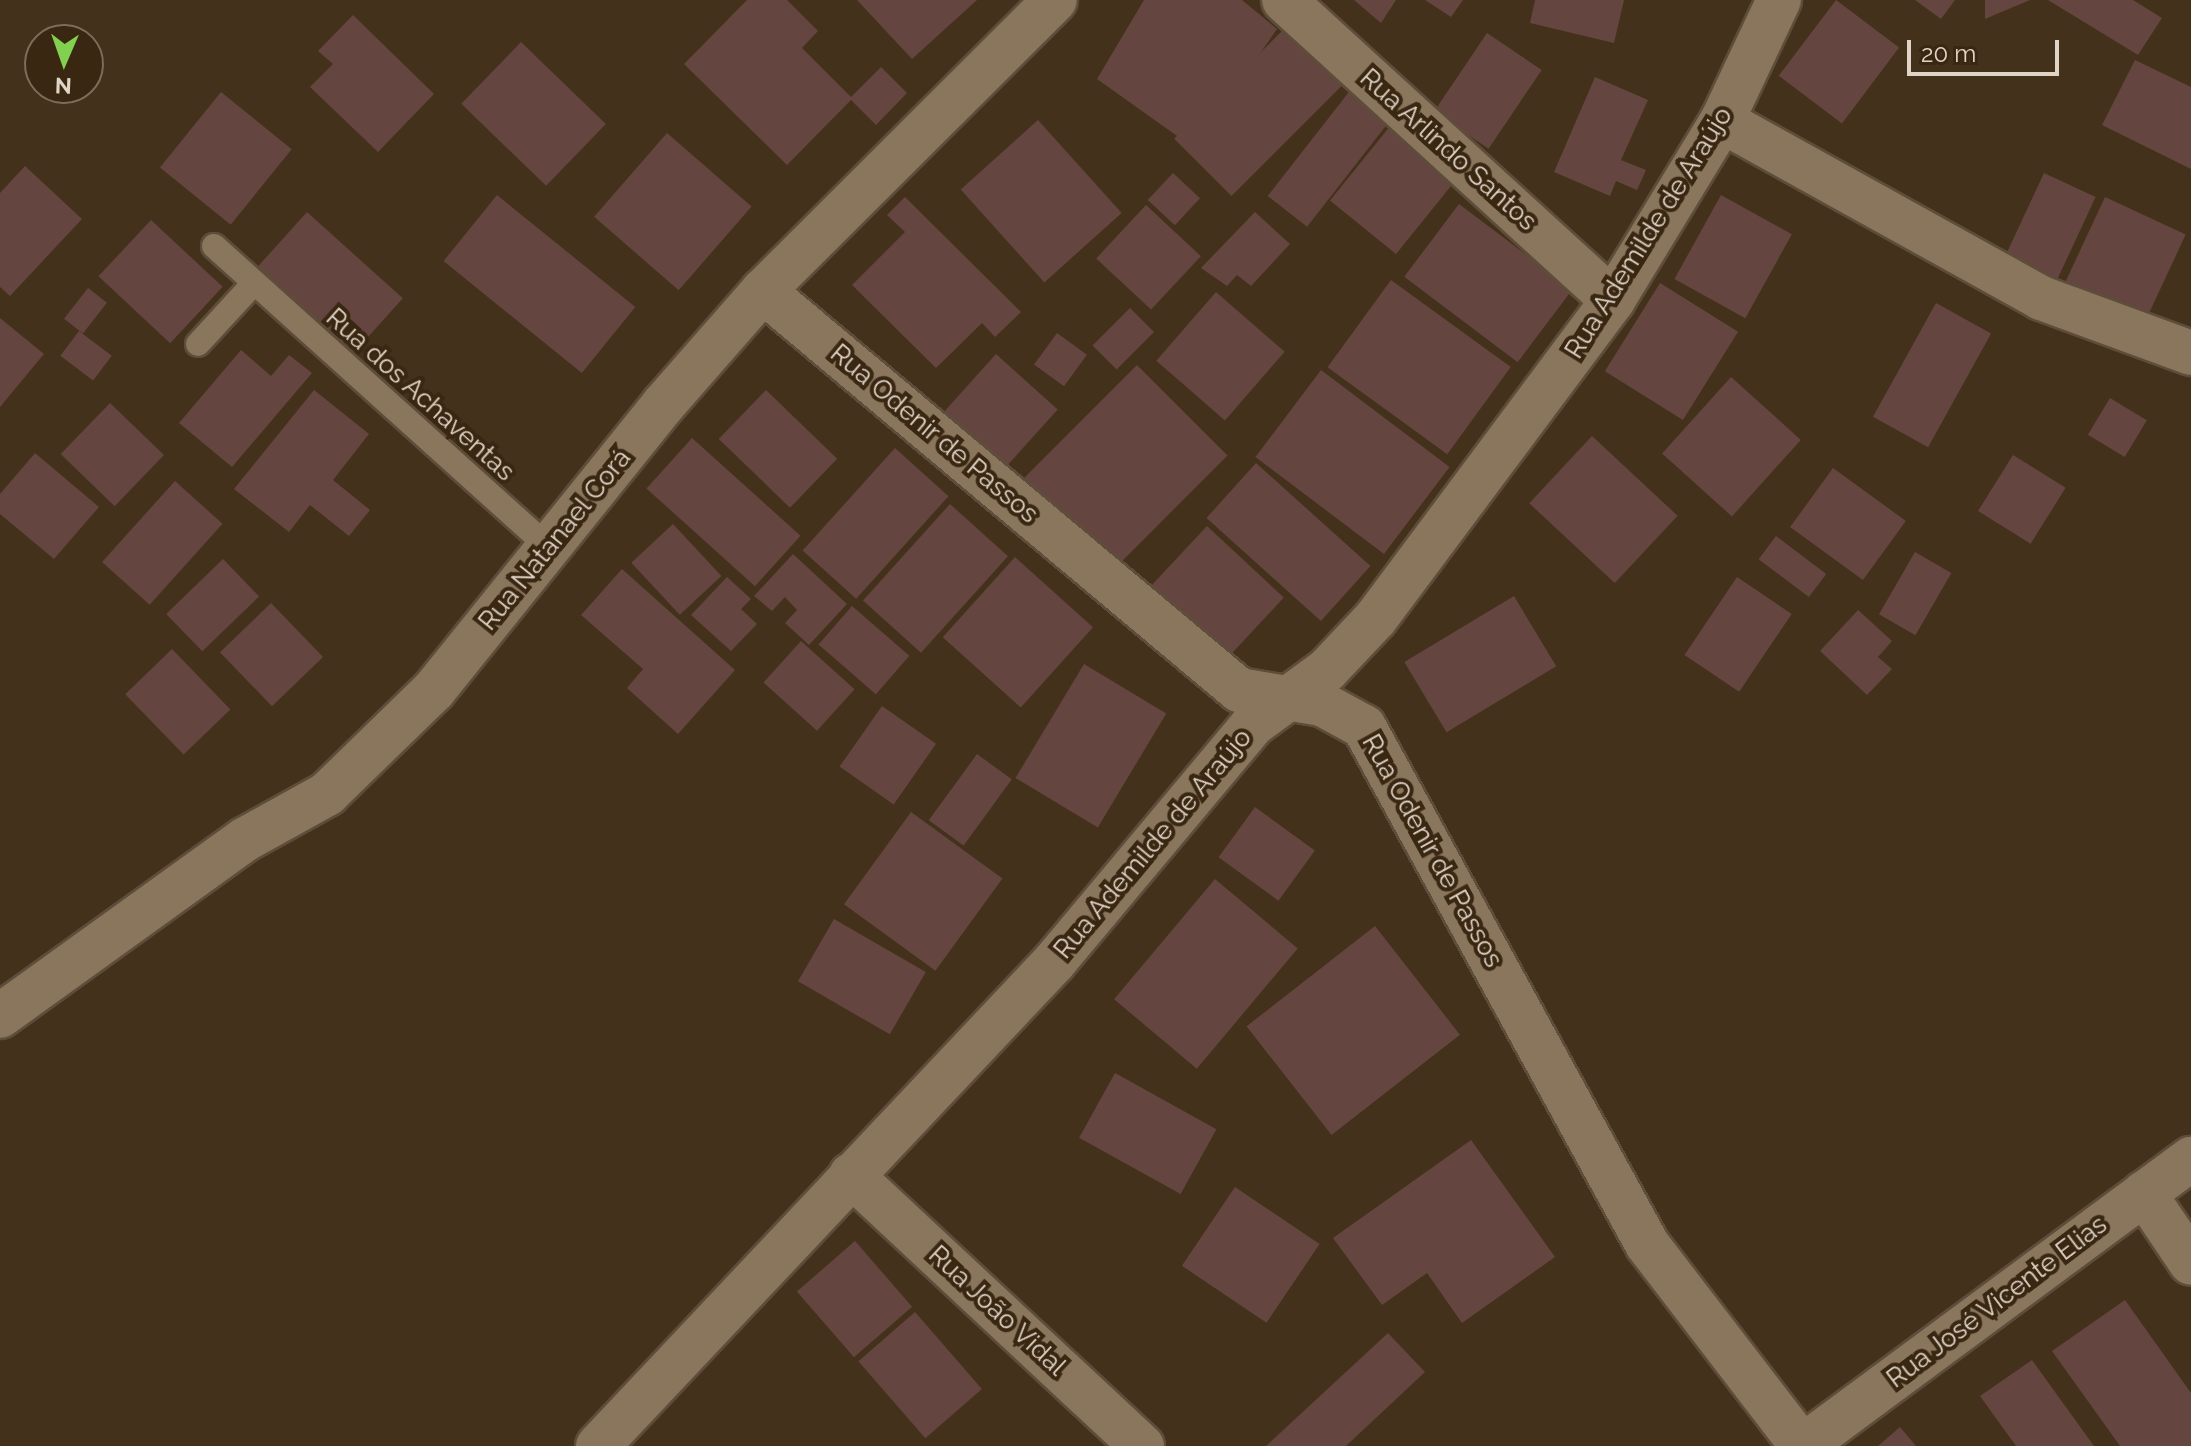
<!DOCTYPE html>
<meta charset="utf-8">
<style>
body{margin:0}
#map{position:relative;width:2191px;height:1446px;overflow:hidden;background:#44311b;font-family:Raleway,sans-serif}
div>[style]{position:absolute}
.building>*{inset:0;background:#64453f;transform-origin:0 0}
.roads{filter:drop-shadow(2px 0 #5d4d3a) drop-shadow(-2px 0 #5d4d3a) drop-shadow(0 2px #5d4d3a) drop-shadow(0 -2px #5d4d3a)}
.lane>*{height:24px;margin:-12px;padding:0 12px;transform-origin:12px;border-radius:12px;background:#8a755d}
.street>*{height:44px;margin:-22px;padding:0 22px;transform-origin:22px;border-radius:22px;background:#8a755d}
span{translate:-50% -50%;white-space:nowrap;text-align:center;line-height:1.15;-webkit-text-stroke:8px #392711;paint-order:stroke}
.street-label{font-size:26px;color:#e0d4c7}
.north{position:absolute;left:24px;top:24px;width:80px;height:80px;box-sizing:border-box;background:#392711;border:2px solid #7c6c5a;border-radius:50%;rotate:182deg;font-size:22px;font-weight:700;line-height:32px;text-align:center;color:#e0d4c7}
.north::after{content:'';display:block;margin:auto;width:28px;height:36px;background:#82d04f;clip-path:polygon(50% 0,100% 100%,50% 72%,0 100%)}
.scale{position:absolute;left:1907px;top:40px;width:152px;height:36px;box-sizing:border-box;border:4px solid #e0d4c7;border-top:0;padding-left:10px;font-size:24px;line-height:28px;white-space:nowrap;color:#e0d4c7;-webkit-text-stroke:6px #392711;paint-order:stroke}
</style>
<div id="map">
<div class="building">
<i style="clip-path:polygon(747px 0,787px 0,818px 31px,802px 48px,851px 97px,881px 67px,907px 93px,876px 125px,851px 100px,787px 165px,684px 64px)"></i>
<i style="clip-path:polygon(857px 0,977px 0,912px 59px)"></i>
<i style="clip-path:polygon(1144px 0,1242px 0,1277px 29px,1194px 148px,1097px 79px)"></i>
<i style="clip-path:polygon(1354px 0,1396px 0,1381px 23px)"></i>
<i style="clip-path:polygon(1425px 0,1463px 0,1451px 17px)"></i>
<i style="clip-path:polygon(1535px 0,1624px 0,1614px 43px,1530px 23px)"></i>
<i style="left:1836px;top:0;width:79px;height:95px;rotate:37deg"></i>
<i style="clip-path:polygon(1915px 0,1955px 0,1941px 19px)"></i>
<i style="clip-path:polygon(1985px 0,2030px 0,1985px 19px)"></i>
<i style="clip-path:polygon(2048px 0,2133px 0,2162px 18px,2138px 55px)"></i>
<i style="clip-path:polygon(353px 15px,434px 94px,378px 152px,310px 87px,333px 64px,318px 51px)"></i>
<i style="left:1288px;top:25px;width:81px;height:161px;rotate:45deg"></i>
<i style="left:1487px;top:33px;width:66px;height:95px;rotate:34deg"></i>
<i style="left:521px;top:42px;width:118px;height:86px;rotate:44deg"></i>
<i style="clip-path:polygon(2135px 60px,2191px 87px,2191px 169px,2102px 125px)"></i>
<i style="clip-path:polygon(1595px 77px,1648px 100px,1621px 160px,1646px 170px,1637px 190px,1616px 181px,1610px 196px,1554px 172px)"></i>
<i style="left:1352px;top:88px;width:50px;height:137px;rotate:38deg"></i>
<i style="left:221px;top:92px;width:91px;height:97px;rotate:39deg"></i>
<i style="left:1038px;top:120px;width:125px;height:104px;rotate:48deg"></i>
<i style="left:1391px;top:125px;width:85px;height:97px;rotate:39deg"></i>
<i style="left:667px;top:133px;width:112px;height:111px;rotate:41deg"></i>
<i style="clip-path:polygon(25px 166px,82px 219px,10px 296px,0 287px,0 193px)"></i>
<i style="left:1173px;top:173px;width:37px;height:37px;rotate:43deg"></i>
<i style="left:2044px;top:173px;width:57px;height:102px;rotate:25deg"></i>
<i style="left:497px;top:195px;width:178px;height:85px;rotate:39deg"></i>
<i style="left:1721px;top:195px;width:81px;height:96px;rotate:29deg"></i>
<i style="clip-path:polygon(905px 197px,1021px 312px,995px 337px,982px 323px,936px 368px,852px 285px,905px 232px,887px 215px)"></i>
<i style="left:2105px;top:197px;width:89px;height:110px;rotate:25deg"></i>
<i style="left:1459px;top:204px;width:142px;height:91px;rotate:37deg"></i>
<i style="left:1146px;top:205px;width:75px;height:73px;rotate:43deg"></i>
<i style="left:307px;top:212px;width:129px;height:84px;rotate:42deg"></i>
<i style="clip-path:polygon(1255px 212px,1290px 244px,1251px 286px,1237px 275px,1227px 286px,1201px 268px)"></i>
<i style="left:151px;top:220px;width:98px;height:77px;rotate:43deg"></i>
<i style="left:1391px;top:280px;width:148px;height:108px;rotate:36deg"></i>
<i style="left:1660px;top:283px;width:92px;height:104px;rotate:32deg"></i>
<i style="left:88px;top:288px;width:24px;height:39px;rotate:38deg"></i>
<i style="left:1216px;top:292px;width:91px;height:91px;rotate:41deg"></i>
<i style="left:1936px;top:303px;width:63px;height:130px;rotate:29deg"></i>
<i style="left:1130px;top:308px;width:34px;height:53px;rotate:45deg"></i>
<i style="clip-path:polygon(0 318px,44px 354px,0 407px)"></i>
<i style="left:79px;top:331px;width:41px;height:31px;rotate:37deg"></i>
<i style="left:1057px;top:333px;width:37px;height:39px;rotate:36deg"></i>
<i style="clip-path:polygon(241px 350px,271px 376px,289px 355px,312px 373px,232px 467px,179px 423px)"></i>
<i style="left:996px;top:354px;width:83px;height:82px;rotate:42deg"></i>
<i style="left:1137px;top:365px;width:128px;height:165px;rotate:45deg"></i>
<i style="left:1321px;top:370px;width:161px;height:109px;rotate:37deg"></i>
<i style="left:1731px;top:377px;width:94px;height:103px;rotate:42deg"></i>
<i style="clip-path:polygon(314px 390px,369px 434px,333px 480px,370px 510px,349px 536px,310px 505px,289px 532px,234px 489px)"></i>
<i style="left:766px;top:390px;width:99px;height:68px;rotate:44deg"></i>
<i style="left:2110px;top:398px;width:43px;height:43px;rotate:31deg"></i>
<i style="left:110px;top:403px;width:75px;height:71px;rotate:44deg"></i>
<i style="left:1592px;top:436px;width:117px;height:92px;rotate:43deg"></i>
<i style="left:692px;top:438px;width:146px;height:68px;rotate:42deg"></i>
<i style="left:895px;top:448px;width:72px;height:138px;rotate:42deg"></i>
<i style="clip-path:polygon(35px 453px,99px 507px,54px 559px,0 514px,0 494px)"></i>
<i style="left:2013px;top:455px;width:62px;height:66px;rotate:32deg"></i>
<i style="left:1256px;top:463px;width:154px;height:74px;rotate:42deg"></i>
<i style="left:1833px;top:468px;width:90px;height:73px;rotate:36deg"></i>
<i style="left:175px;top:481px;width:64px;height:109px;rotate:42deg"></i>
<i style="left:950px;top:504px;width:78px;height:130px;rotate:42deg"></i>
<i style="left:673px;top:524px;width:71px;height:57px;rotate:47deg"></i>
<i style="left:1207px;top:526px;width:105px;height:89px;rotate:43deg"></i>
<i style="left:1776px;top:536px;width:63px;height:29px;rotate:37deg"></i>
<i style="left:1915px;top:552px;width:42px;height:72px;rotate:30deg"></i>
<i style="clip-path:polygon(793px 554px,847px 604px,809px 645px,785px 623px,797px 610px,785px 597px,772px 611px,754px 596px)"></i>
<i style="left:1015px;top:557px;width:105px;height:108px;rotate:42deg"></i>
<i style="left:223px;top:559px;width:52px;height:79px;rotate:46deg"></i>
<i style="clip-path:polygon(622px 569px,735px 670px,678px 734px,627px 688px,643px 669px,581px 615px)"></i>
<i style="clip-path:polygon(727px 577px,751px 599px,741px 609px,757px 624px,731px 651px,691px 615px)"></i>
<i style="left:1737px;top:577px;width:66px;height:94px;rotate:34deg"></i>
<i style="left:1514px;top:596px;width:82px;height:128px;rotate:59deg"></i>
<i style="left:271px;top:603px;width:75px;height:71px;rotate:46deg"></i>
<i style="left:852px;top:606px;width:76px;height:51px;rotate:41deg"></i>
<i style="clip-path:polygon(1858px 610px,1892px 641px,1878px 657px,1892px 669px,1867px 695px,1820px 651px)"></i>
<i style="left:801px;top:641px;width:72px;height:56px;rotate:42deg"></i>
<i style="left:172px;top:649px;width:84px;height:65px;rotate:46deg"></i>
<i style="left:1084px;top:664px;width:96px;height:133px;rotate:31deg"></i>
<i style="left:882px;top:706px;width:66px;height:74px;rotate:35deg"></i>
<i style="left:977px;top:754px;width:43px;height:82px;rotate:36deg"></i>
<i style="left:1255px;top:807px;width:74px;height:62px;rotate:36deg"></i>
<i style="left:911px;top:812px;width:113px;height:114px;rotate:36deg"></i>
<i style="left:1215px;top:879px;width:108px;height:157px;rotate:40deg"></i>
<i style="left:834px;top:919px;width:106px;height:72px;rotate:30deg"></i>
<i style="left:1375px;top:926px;width:138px;height:163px;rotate:52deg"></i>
<i style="left:1115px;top:1073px;width:116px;height:74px;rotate:29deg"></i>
<i style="clip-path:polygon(1471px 1140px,1555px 1257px,1462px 1323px,1427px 1273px,1382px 1305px,1333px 1238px)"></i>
<i style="left:1235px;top:1187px;width:102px;height:95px;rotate:34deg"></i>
<i style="left:855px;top:1241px;width:87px;height:77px;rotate:49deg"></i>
<i style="clip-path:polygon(2125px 1300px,2191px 1393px,2191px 1446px,2120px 1446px,2052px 1351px)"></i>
<i style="left:915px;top:1312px;width:102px;height:75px;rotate:49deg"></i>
<i style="clip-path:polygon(1388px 1333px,1425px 1372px,1346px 1446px,1266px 1446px)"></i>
<i style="clip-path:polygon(2032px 1360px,2094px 1446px,2016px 1446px,1980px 1396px)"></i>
<i style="clip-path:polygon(1900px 1427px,1916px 1446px,1878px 1446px)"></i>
</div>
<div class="roads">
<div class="lane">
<i style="left:214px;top:246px;width:451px;rotate:42deg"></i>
<i style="left:198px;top:344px;width:83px;rotate:-47.4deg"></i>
</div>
<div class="street">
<i style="left:1284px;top:0;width:445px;rotate:42.4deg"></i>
<i style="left:1722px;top:121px;width:365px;rotate:29deg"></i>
<i style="left:2041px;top:298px;width:160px;rotate:20.1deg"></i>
<i style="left:763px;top:291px;width:621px;rotate:39.97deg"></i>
<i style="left:1239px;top:690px;width:84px;rotate:9.6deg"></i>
<i style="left:1322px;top:704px;width:48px;rotate:28.7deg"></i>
<i style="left:1364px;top:727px;width:589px;rotate:61.3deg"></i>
<i style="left:1647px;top:1244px;width:255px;rotate:52.5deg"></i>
<i style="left:0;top:1016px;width:301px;rotate:-35.8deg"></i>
<i style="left:244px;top:840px;width:95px;rotate:-29deg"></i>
<i style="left:327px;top:794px;width:149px;rotate:-44.2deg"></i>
<i style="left:434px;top:690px;width:367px;rotate:-51.2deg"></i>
<i style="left:664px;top:404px;width:150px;rotate:-48.8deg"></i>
<i style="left:763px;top:291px;width:412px;rotate:-44.9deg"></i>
<i style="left:851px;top:1175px;width:398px;rotate:43deg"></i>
<i style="left:2144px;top:1193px;width:84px;rotate:56.1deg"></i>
<i style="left:598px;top:1446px;width:666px;rotate:-46.7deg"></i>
<i style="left:1055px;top:961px;width:307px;rotate:-50.1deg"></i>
<i style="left:1252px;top:725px;width:93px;rotate:-36.3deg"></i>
<i style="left:1327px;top:670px;width:71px;rotate:-46.7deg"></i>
<i style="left:1376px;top:618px;width:397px;rotate:-53.3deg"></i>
<i style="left:1613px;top:300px;width:210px;rotate:-58.7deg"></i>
<i style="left:1722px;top:121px;width:134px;rotate:-64.8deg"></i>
<i style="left:1803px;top:1446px;width:483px;rotate:-36.5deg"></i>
</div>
</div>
<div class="street-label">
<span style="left:1448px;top:150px;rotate:42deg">Rua Arlindo Santos</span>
<span style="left:1649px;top:233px;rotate:-58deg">Rua Ademilde de Araújo</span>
<span style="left:420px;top:395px;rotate:42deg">Rua dos Achaventas</span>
<span style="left:934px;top:434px;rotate:40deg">Rua Odenir de Passos</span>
<span style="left:555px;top:540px;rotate:-51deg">Rua Natanael Corá</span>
<span style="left:1153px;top:844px;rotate:-50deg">Rua Ademilde de Araújo</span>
<span style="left:1432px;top:851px;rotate:61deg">Rua Odenir de Passos</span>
<span style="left:1997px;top:1302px;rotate:-37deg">Rua José Vicente Elias</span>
<span style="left:997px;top:1311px;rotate:43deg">Rua João Vidal</span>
</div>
<div class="north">N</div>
<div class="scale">20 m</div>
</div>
